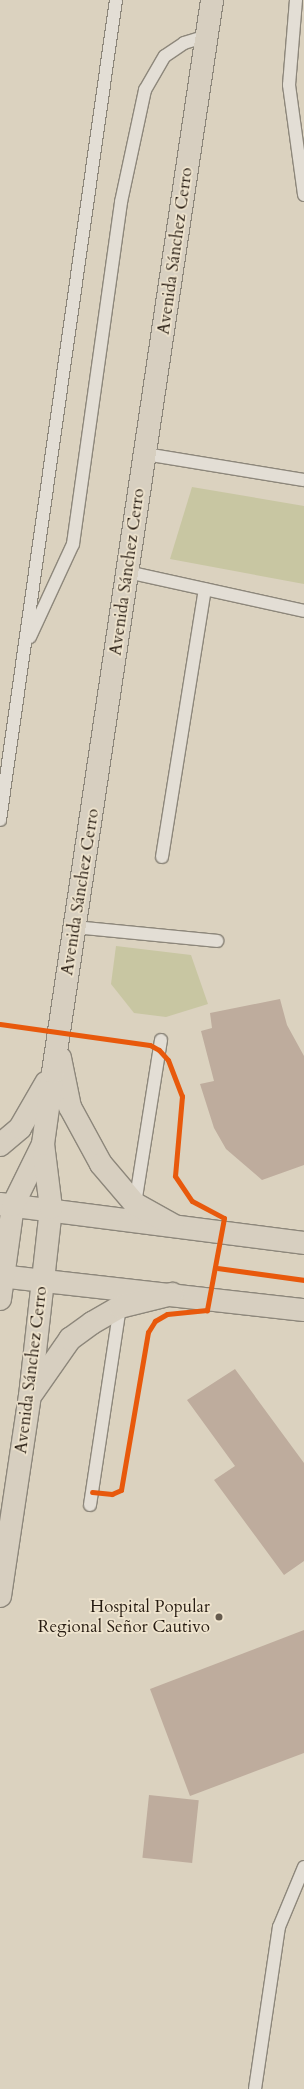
<!DOCTYPE html>
<meta charset="utf-8">
<style>
body{margin:0}
#map{position:relative;width:304px;height:2089px;overflow:hidden;background:#dbd2bf;font-family:Cardo,serif}
div>[style]{position:absolute}
.green>*{inset:0;background:#c8c6a2}
.building>*{inset:0;background:#beac9d;transform-origin:0 0}
.roads{filter:drop-shadow(1px 0 #8d877b) drop-shadow(-1px 0 #8d877b) drop-shadow(0 1px #8d877b) drop-shadow(0 -1px #8d877b)}
.service>*{height:12px;margin:-6px;padding:0 6px;transform-origin:6px;border-radius:6px;background:#e3ded5}
.primary>*{height:22px;margin:-11px;padding:0 11px;transform-origin:11px;border-radius:11px;background:#d7cfc0}
.trunk>*{height:22px;margin:-11px;padding:0 11px;transform-origin:11px;border-radius:11px;background:#d7cfc0}
.cycleway>*{height:5px;margin:-2.5px;padding:0 2.5px;transform-origin:2.5px;border-radius:2.5px;background:#e8590c}
.dots>*{width:11px;height:11px;translate:-50% -50%;box-sizing:border-box;border:2px solid #efe4ce;border-radius:50%}
span{translate:-50% -50%;white-space:nowrap;text-align:center;line-height:1.15;-webkit-text-stroke:3.5px #efe4ce;paint-order:stroke}
.street-label{font-size:17px;color:#261b11}
.poi-label{font-size:17px;color:#261b11}
.right{translate:-100% -50%;text-align:right}
</style>
<div id="map">
<div class="green">
<i style="clip-path:polygon(192px 487px,304px 506px,304px 584px,170px 559px)"></i>
<i style="clip-path:polygon(116px 946px,191px 955px,208px 1004px,166px 1017px,134px 1013px,111px 984px)"></i>
</div>
<div class="building">
<i style="clip-path:polygon(280px 999px,287px 1025px,304px 1056px,304px 1165px,262px 1180px,226px 1149px,214px 1128px,200px 1084px,214px 1081px,201px 1031px,212px 1028px,210px 1013px)"></i>
<i style="clip-path:polygon(235px 1369px,304px 1463px,304px 1561px,284px 1575px,214px 1480px,235px 1466px,187px 1400px)"></i>
<i style="clip-path:polygon(304px 1630px,304px 1753px,190px 1796px,150px 1689px)"></i>
<i style="left:149px;top:1795px;width:50px;height:63px;rotate:6deg"></i>
</div>
<div class="roads">
<div class="service">
<i style="left:296px;top:0;width:85px;rotate:94.7deg"></i>
<i style="left:289px;top:85px;width:111px;rotate:82.2deg"></i>
<i style="left:145px;top:454px;width:161px;rotate:9.3deg"></i>
<i style="left:127px;top:572px;width:181px;rotate:12.4deg"></i>
<i style="left:30px;top:637px;width:102px;rotate:-65.2deg"></i>
<i style="left:73px;top:544px;width:345px;rotate:-82deg"></i>
<i style="left:121px;top:202px;width:115px;rotate:-77.9deg"></i>
<i style="left:145px;top:90px;width:39px;rotate:-60deg"></i>
<i style="left:165px;top:56px;width:23px;rotate:-34deg"></i>
<i style="left:184px;top:43px;width:24px;rotate:-17deg"></i>
<i style="left:0;top:820px;width:828px;rotate:-81.95deg"></i>
<i style="left:162px;top:857px;width:271px;rotate:-80.9deg"></i>
<i style="left:75px;top:927px;width:143px;rotate:5.6deg"></i>
<i style="left:135px;top:1204px;width:166px;rotate:-81deg"></i>
<i style="left:90px;top:1505px;width:200px;rotate:-81.4deg"></i>
<i style="left:255px;top:2089px;width:164px;rotate:-81.6deg"></i>
<i style="left:279px;top:1927px;width:65px;rotate:-67.4deg"></i>
</div>
<div class="primary">
<i style="left:0;top:1204px;width:306px;rotate:7.3deg"></i>
<i style="left:0;top:1276px;width:306px;rotate:6.4deg"></i>
</div>
<div class="trunk">
<i style="left:60px;top:1058px;width:50px;rotate:78.5deg"></i>
<i style="left:70px;top:1107px;width:65px;rotate:61.5deg"></i>
<i style="left:101px;top:1164px;width:52px;rotate:49.6deg"></i>
<i style="left:135px;top:1204px;width:43px;rotate:28.9deg"></i>
<i style="left:0;top:1145px;width:26px;rotate:-40deg"></i>
<i style="left:20px;top:1128px;width:52px;rotate:-60deg"></i>
<i style="left:0;top:1299px;width:95px;rotate:-82.1deg"></i>
<i style="left:13px;top:1205px;width:68px;rotate:-63.8deg"></i>
<i style="left:33px;top:1392px;width:65px;rotate:-55.1deg"></i>
<i style="left:70px;top:1339px;width:27px;rotate:-36deg"></i>
<i style="left:92px;top:1323px;width:32px;rotate:-30deg"></i>
<i style="left:120px;top:1307px;width:54px;rotate:-14deg"></i>
<i style="left:0;top:1596px;width:202px;rotate:-81.5deg"></i>
<i style="left:30px;top:1396px;width:189px;rotate:-83.6deg"></i>
<i style="left:51px;top:1208px;width:64px;rotate:-97.1deg"></i>
<i style="left:43px;top:1144px;width:73px;rotate:-82.1deg"></i>
<i style="left:53px;top:1072px;width:1084px;rotate:-81.56deg"></i>
</div>
</div>
<div class="cycleway">
<i style="left:0;top:1024px;width:151px;rotate:8deg"></i>
<i style="left:150px;top:1045px;width:10px;rotate:29deg"></i>
<i style="left:159px;top:1050px;width:13px;rotate:48deg"></i>
<i style="left:168px;top:1060px;width:39px;rotate:69deg"></i>
<i style="left:182px;top:1096px;width:80px;rotate:95deg"></i>
<i style="left:175px;top:1176px;width:30px;rotate:56deg"></i>
<i style="left:192px;top:1201px;width:36px;rotate:28deg"></i>
<i style="left:224px;top:1218px;width:94px;rotate:100.5deg"></i>
<i style="left:207px;top:1310px;width:40px;rotate:174.3deg"></i>
<i style="left:167px;top:1314px;width:14px;rotate:150deg"></i>
<i style="left:155px;top:1321px;width:13px;rotate:122deg"></i>
<i style="left:148px;top:1332px;width:160px;rotate:99.7deg"></i>
<i style="left:121px;top:1490px;width:10px;rotate:156deg"></i>
<i style="left:112px;top:1494px;width:20px;rotate:-174deg"></i>
<i style="left:218px;top:1268px;width:87px;rotate:7.9deg"></i>
</div>
<div class="dots">
<i style="left:219px;top:1617px;background:#655b4e"></i>
</div>
<div class="street-label">
<span style="left:175px;top:251px;rotate:-82deg">Avenida Sánchez Cerro</span>
<span style="left:127px;top:572px;rotate:-82deg">Avenida Sánchez Cerro</span>
<span style="left:80px;top:892px;rotate:-81deg">Avenida Sánchez Cerro</span>
<span style="left:31px;top:1370px;rotate:-83deg">Avenida Sánchez Cerro</span>
</div>
<div class="poi-label">
<span class="right" style="left:210px;top:1617px">Hospital Popular<br>Regional Señor Cautivo</span>
</div>
</div>
